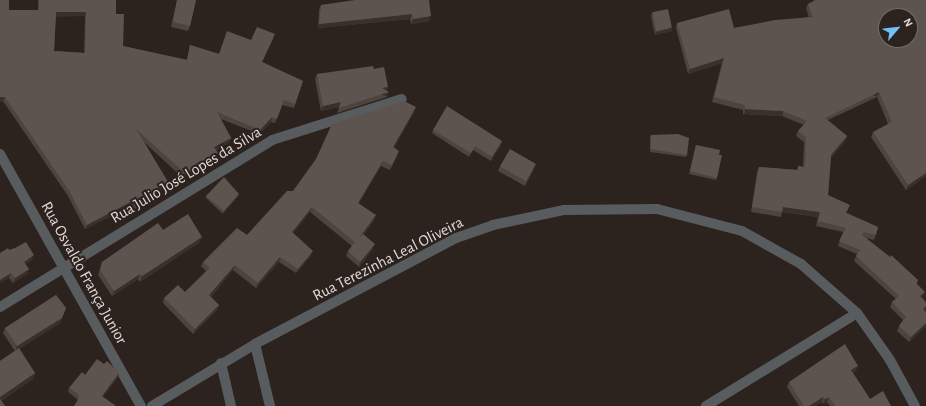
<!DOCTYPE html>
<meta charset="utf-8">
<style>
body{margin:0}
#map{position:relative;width:926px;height:406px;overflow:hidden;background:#2c231f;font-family:"Alegreya Sans",sans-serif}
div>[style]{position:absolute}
.minor>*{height:10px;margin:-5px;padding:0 5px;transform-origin:5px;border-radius:5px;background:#585c5f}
.tertiary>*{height:10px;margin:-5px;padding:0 5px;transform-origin:5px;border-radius:5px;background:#585c5f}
.wall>*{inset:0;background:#4d433f}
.shaded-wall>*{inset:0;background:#39302c;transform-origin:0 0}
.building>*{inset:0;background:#5d5450;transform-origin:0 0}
span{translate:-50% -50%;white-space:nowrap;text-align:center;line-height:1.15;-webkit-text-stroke:4px #2c231f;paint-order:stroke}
.street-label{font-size:16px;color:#e1dad8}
.north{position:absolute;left:878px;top:8px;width:40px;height:40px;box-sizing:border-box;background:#2c231f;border:1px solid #746c69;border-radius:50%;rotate:62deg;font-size:11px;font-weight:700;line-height:16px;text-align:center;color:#e1dad8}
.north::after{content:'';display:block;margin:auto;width:14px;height:18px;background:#73c0f6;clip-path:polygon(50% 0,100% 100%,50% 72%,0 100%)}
</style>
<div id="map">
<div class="minor">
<i style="left:0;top:307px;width:319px;rotate:-31.5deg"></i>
<i style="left:272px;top:140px;width:136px;rotate:-17.5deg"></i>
<i style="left:255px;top:344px;width:227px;rotate:-27.8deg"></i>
<i style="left:456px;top:238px;width:39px;rotate:-19deg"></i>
<i style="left:493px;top:225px;width:73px;rotate:-11.9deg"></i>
<i style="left:564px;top:210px;width:93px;rotate:-0.6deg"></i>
<i style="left:657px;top:209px;width:88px;rotate:14.5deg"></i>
<i style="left:742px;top:231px;width:68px;rotate:29.2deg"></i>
<i style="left:801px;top:264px;width:74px;rotate:41.2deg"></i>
<i style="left:857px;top:313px;width:57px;rotate:54.9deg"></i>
<i style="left:890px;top:360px;width:52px;rotate:61.5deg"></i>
<i style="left:706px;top:406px;width:177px;rotate:-31.6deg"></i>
</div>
<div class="tertiary">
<i style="left:0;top:154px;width:289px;rotate:60.8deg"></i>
<i style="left:221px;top:363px;width:44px;rotate:76.9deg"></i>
<i style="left:152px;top:406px;width:120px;rotate:-31deg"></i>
<i style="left:255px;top:344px;width:64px;rotate:76.4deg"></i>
</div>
<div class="wall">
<i style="clip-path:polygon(evenodd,0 0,9px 10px,38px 10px,38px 0,116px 0,116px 14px,123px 46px,187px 60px,190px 45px,219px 54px,251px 40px,273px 39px,262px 62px,303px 81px,294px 108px,282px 105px,275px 123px,271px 122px,259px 134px,221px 119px,231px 138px,229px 142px,216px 150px,216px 157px,207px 165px,183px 178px,144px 142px,168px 182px,166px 187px,158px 191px,156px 196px,135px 209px,133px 205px,85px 229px,68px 196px,3px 101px,0 102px,0 0,56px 16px,85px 16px,84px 53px,54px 51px,56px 16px)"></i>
<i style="clip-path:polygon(177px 0,196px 0,190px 26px,188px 31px,171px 27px)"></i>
<i style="clip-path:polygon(429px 0,429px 21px,411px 24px,410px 19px,318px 28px,319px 10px,321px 5px)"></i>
<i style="clip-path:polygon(813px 0,926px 0,926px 176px,906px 190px,871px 137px,873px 132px,888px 124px,877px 97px,828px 120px,847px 136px,845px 141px,831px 158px,828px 195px,847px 213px,878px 227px,874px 240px,866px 238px,918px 280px,917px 284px,923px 296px,922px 297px,926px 309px,924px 311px,926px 312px,926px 326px,909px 342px,897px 331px,899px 326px,903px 320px,890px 307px,892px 302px,896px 299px,854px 261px,856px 256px,857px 254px,838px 246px,843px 232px,816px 226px,818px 217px,782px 212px,781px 217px,751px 212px,757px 172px,759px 167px,797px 170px,798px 166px,803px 167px,804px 142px,796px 136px,798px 131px,804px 125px,782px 116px,743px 114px,743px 110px,712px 102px,722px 63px,688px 74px,676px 28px,677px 23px,734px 28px,809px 17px,806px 8px,808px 4px,814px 1px)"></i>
<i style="clip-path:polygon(652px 13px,672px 31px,655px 35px,651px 16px)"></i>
<i style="clip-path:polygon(374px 69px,387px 91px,387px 97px,337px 113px,339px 107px,321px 111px,315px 79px,317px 74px)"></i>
<i style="clip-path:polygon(414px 112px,394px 148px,397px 156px,390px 170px,381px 166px,359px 203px,374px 220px,364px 234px,373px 249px,359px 267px,346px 256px,348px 251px,352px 246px,310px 212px,293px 233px,311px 256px,296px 273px,279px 262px,256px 288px,233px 270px,211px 297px,219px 305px,217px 310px,193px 334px,163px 303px,164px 298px,185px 292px,206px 271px,201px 266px,203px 262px,247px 235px,293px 191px)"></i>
<i style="clip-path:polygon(433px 130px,502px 141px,501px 145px,491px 161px,473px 150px,469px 157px,432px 133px)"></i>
<i style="clip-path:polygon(651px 135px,687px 155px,686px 157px,650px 152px,650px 138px)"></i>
<i style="clip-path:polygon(696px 145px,717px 178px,716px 180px,689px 174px)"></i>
<i style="clip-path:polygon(500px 166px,534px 169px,525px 186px,498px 171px)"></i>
<i style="clip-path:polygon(206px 196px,238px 196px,223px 214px,206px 198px)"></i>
<i style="clip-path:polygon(163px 230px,200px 242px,140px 282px,138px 279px,112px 296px,98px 275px,102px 262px)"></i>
<i style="clip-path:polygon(9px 250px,32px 260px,25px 264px,29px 269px,27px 274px,13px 283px,9px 278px,0 283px,0 253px)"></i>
<i style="clip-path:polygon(56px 295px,66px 308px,60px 323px,19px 349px,35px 373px,33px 379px,1px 401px,5px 406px,0 406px,0 361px,15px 351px,3px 333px,5px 328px)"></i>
<i style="clip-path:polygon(104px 364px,118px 377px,103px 396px,78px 401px,77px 399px,68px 392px,69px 388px,85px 375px)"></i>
<i style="clip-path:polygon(856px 371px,853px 373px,870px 399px,891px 406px,830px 406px,827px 402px,823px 404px,822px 402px,815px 406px,799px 406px,787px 387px,789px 382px)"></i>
</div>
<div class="shaded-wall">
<i style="clip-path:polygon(56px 12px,86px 12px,85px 16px,54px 17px)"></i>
<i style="clip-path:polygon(412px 14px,410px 19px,318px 28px,319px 24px)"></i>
<i style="clip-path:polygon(431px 16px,429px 21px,411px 24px,413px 19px)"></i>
<i style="clip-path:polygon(672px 28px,672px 31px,655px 35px,656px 32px)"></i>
<i style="clip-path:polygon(724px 58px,722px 63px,688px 74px,690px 69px)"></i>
<i style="clip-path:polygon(388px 87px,386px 92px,382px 88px)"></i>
<i style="left:389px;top:92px;width:5px;height:52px;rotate:112deg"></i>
<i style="left:879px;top:92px;width:5px;height:60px;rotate:112deg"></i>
<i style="clip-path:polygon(0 97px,5px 97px,3px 101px,0 102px)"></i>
<i style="clip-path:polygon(341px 102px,339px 107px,321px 111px,323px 106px)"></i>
<i style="clip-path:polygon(416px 107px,414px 112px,392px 152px,393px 147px)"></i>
<i style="left:745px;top:109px;width:38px;height:5px;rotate:3deg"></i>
<i style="clip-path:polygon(272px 117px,271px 122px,259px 134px,260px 130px)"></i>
<i style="clip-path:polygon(847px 136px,845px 141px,829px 160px,831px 155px)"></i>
<i style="clip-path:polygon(231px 138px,229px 142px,213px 152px,214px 147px)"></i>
<i style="clip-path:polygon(502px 141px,501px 145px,491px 161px,492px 157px)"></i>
<i style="clip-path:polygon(399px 151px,397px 156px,390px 170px,392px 165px)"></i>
<i style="clip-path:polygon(218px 153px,216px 157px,207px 165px,183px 178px,185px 173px)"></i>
<i style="clip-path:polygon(383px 161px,381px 166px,357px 207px,358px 203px)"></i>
<i style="clip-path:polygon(536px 164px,534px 169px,525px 186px,527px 181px)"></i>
<i style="clip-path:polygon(926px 173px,926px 176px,906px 190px,908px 185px)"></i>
<i style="clip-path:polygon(168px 182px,166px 187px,154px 193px,156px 189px)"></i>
<i style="clip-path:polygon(158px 192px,156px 196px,135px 209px,137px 204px)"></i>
<i style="clip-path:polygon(239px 194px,238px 196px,223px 214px,224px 211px)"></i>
<i style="clip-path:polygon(134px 200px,133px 205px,85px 229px,87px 225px)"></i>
<i style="clip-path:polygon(312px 207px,310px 212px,290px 236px,292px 232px)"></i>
<i style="left:783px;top:207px;width:37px;height:5px;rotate:8deg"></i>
<i style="clip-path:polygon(376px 215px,374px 220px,358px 242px,359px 238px)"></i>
<i style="clip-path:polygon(202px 237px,200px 242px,140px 282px,142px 276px)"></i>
<i style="clip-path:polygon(375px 244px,373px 249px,359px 267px,360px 262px)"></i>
<i style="clip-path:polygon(313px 251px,311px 256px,296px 273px,298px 269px)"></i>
<i style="clip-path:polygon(34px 255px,32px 260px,22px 266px,24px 262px)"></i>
<i style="clip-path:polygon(280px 257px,279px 262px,256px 288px,258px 283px)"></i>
<i style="clip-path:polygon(235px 265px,233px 270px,208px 300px,209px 295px)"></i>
<i style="clip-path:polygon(29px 269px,27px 274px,13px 283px,15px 278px)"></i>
<i style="clip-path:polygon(11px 273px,9px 278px,0 283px,0 280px)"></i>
<i style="clip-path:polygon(140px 274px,138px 279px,112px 296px,114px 291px)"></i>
<i style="clip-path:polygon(925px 292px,923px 296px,919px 301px,920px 296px)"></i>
<i style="clip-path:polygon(219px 305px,217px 310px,193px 334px,195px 329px)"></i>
<i style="clip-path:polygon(926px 306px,926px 309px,921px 314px,923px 309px)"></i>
<i style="clip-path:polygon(66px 308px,60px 323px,15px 352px,17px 346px)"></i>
<i style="clip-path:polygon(926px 323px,926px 326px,909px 342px,911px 337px)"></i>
<i style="clip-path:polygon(858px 366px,856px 371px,849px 375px,851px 370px)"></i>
<i style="clip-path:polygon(35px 373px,33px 379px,0 402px,0 397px)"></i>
<i style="clip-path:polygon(119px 373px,118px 377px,101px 400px,102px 396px)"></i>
<i style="clip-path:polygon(823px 397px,822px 402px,815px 406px,809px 406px)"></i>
<i style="clip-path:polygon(829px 397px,827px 402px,823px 404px,825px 399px)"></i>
</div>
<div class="building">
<i style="clip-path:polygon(evenodd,0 0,9px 0,9px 10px,39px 10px,39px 0,116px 0,116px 14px,124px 14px,123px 46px,187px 60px,190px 45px,219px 54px,227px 31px,251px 40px,257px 27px,275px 34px,262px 62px,303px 81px,295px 104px,284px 100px,277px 119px,272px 117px,260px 130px,217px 112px,231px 138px,214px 147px,218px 153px,209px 161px,185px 173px,136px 129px,168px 182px,156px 189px,158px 192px,137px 204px,134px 200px,87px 225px,70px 192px,5px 97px,0 97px,0 0,56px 12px,86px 12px,85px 53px,54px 51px,56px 12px)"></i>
<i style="clip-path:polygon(177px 0,196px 0,190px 26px,173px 22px)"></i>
<i style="clip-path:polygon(355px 0,429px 0,431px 16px,413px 19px,412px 14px,319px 24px,321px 5px)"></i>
<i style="clip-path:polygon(evenodd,816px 0,926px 0,926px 173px,908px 185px,873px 132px,892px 122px,879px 92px,825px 118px,847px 136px,831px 155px,828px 195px,850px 205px,846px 213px,878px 227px,876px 235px,864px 232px,862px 235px,890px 257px,891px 255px,918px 280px,916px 283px,925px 292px,920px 296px,926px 302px,926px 306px,923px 309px,926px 312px,926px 323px,911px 337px,899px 326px,906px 317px,892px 302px,899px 296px,856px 256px,860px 250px,839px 241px,846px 228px,818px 221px,820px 212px,783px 207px,782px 212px,752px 207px,759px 167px,798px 170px,798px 166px,805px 167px,806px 137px,798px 131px,807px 121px,783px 111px,745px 109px,745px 105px,714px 97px,724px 58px,690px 69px,677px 23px,729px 9px,734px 28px,775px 20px,813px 17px,808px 4px,816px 0,886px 16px,910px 16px,910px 40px,886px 40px,886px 16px)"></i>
<i style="left:668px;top:9px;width:19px;height:16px;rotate:78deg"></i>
<i style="clip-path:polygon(373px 66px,374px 69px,384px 67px,388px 87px,382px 88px,389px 92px,339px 108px,341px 102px,323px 106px,317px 74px)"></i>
<i style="clip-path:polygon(404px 101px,416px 107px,393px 147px,399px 151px,392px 165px,383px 161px,358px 203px,376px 215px,359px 238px,363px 234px,375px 244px,360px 262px,348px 251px,355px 242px,312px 207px,292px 232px,313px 251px,298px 269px,280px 257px,258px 283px,235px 265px,209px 295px,219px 305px,195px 329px,164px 298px,178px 285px,185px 292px,210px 268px,203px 262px,237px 228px,247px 235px,287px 191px,293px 191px,316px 159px,332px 124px)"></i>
<i style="clip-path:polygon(447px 106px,502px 141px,492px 157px,475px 146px,471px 153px,433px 130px)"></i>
<i style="clip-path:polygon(678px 134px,689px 138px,687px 155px,651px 149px,651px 135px)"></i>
<i style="clip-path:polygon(696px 145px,720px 150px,719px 155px,722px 155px,717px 178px,690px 171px)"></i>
<i style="left:510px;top:149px;width:30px;height:20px;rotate:30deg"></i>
<i style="clip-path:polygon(224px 177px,239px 194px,224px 211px,206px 196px)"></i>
<i style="clip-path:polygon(188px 214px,202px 237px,142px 276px,140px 274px,114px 291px,100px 270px,102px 262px,158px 223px,163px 230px)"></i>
<i style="clip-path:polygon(26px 242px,34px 255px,24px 262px,29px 269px,15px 278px,11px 273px,0 280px,0 253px,8px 248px,9px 250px,15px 248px)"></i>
<i style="clip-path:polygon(56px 295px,66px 308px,62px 318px,17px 346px,5px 328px)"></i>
<i style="clip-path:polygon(845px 344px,858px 366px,851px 370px,870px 399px,883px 391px,891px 406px,835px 406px,829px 397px,825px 399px,823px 397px,809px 406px,804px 406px,789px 382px)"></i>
<i style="clip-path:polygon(19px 348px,35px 373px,0 397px,0 361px)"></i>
<i style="clip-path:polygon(97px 359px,104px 364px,107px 361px,119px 373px,102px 396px,116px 406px,74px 406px,79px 398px,79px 395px,69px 388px,82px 372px,85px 375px)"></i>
<i style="clip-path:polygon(0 399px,5px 406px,0 406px)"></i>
</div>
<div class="street-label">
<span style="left:186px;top:175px;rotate:-31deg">Rua Julio José Lopes da Silva</span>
<span style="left:388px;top:259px;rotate:-27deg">Rua Terezinha Leal Oliveira</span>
<span style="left:84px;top:273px;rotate:61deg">Rua Osvaldo França Junior</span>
</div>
<div class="north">N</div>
</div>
